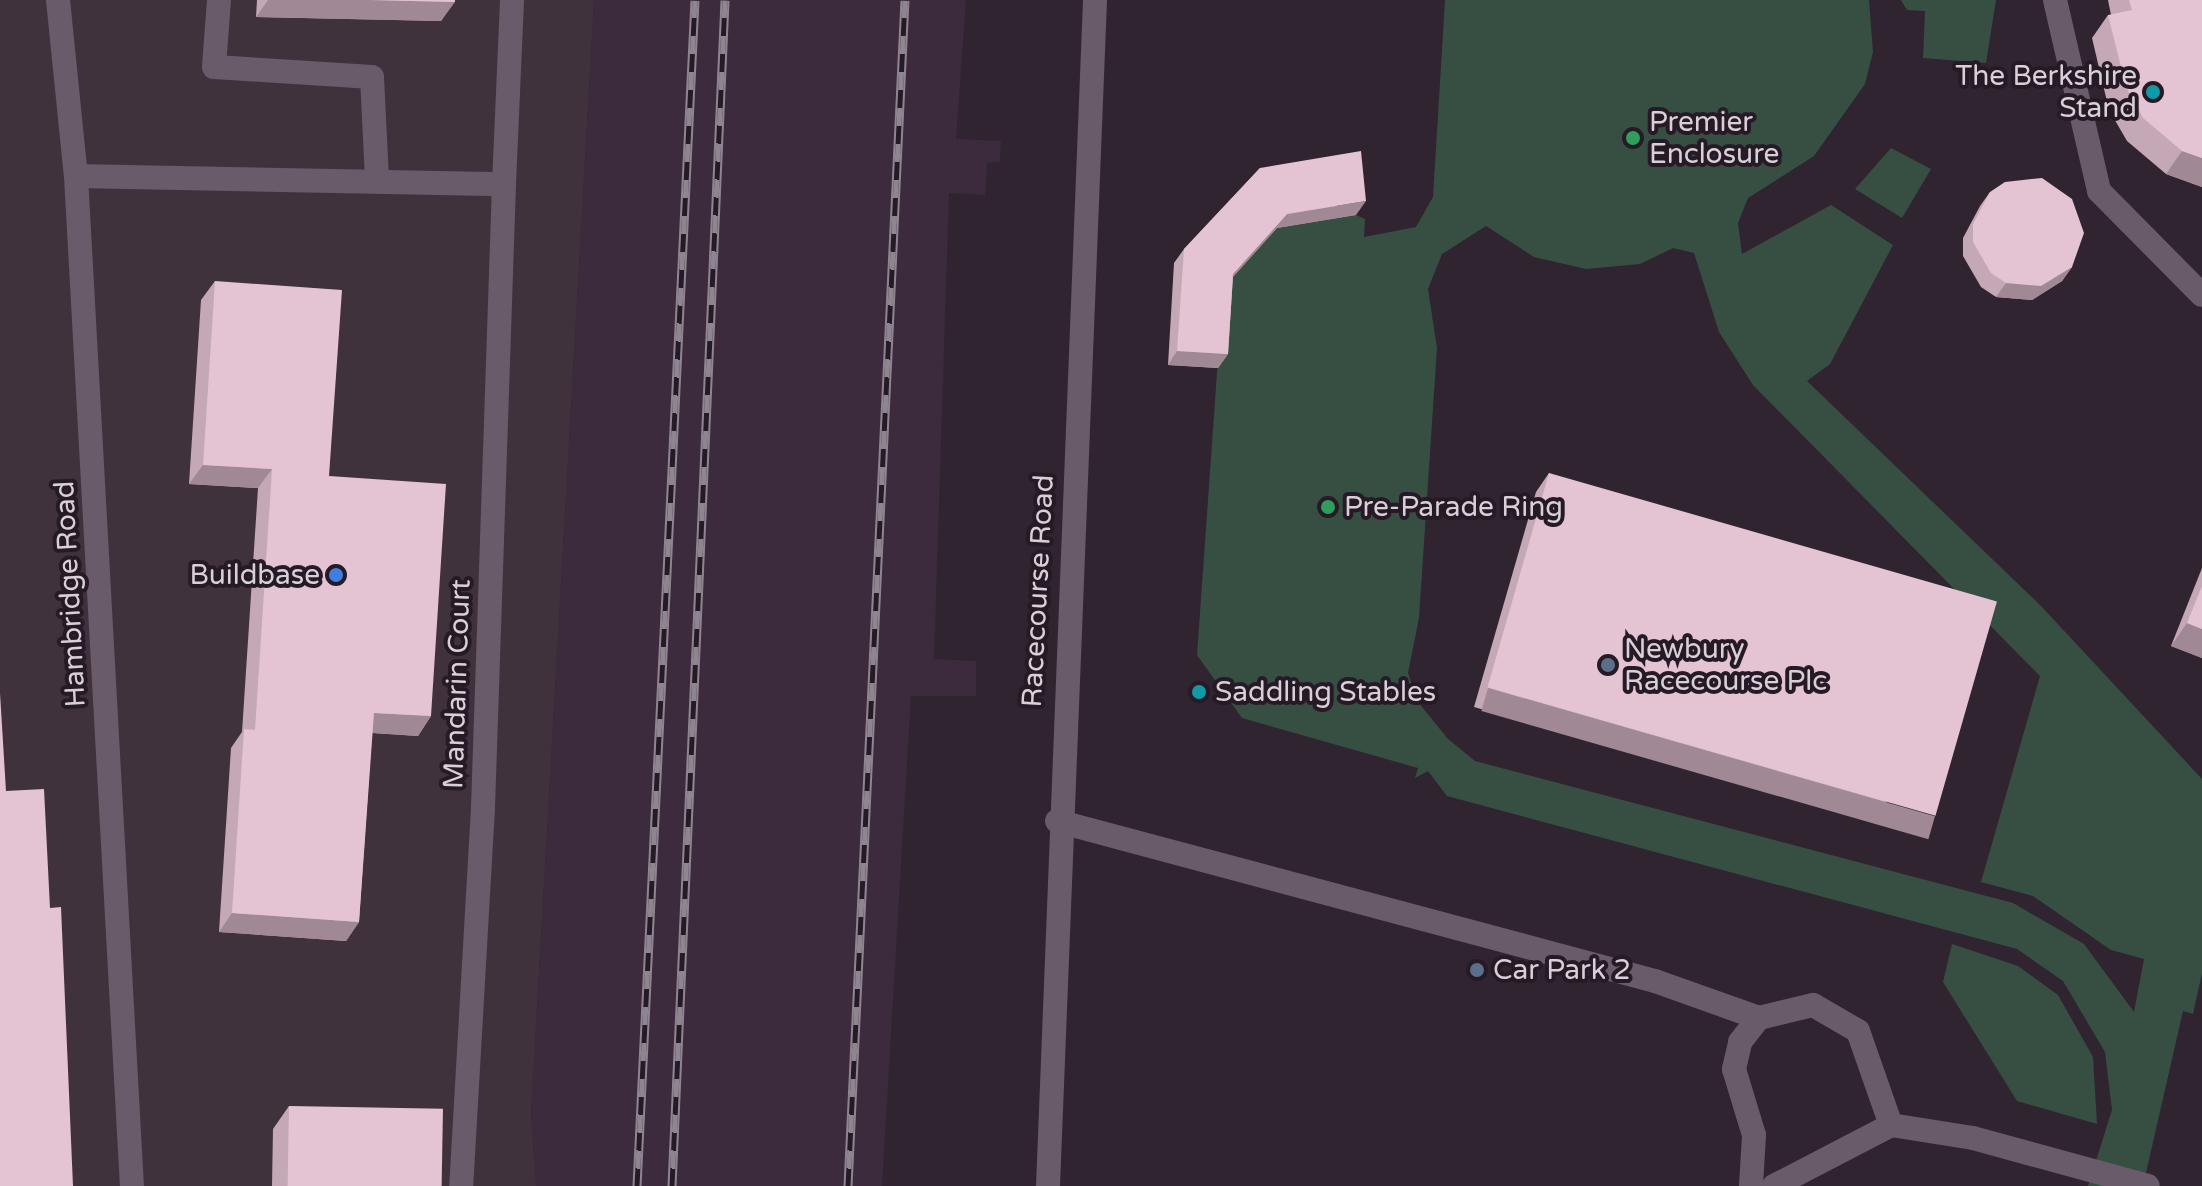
<!DOCTYPE html>
<style>
body{margin:0}
#map{position:relative;width:2202px;height:1186px;overflow:hidden;background:#302431;font-family:"Varela Round",sans-serif}
div>[style]{position:absolute}
.built>*{inset:0;background:#3b2b3d}
.industrial>*{inset:0;background:#3f323d}
.green>*{inset:0;background:#374e42}
.lane>*{height:24px;margin:-12px;padding:0 12px;transform-origin:12px;border-radius:12px;background:#695b6a}
.street>*{height:24px;margin:-12px;padding:0 12px;transform-origin:12px;border-radius:12px;background:#695b6a}
.secondary>*{height:24px;margin:-12px;padding:0 12px;transform-origin:12px;border-radius:12px;background:#695b6a}
.rail>*{height:9px;margin-top:-4.5px;transform-origin:0;background:repeating-linear-gradient(90deg,#261a27 0 18px,#8f8590 0 36px);box-sizing:border-box;border-block:2px solid #8f8590}
.wall>*{inset:0;background:#c4a8b5}
.shaded-wall>*{inset:0;background:#a08894;transform-origin:0 0}
.building>*{inset:0;background:#e4c3d3;transform-origin:0 0}
.dots>*{width:22px;height:22px;translate:-50% -50%;box-sizing:border-box;border:4px solid #261a27;border-radius:50%}
span{translate:-50% -50%;white-space:nowrap;text-align:center;line-height:1.15;-webkit-text-stroke:8px #261a27;paint-order:stroke}
.poi-label{font-size:28px;color:#d8d0d9}
.right{translate:-100% -50%;text-align:right}
.left{translate:0 -50%;text-align:left}
.street-label{font-size:28px;color:#d8d0d9}
</style>
<div id="map">
<div class="built">
<i style="clip-path:polygon(594px 0,966px 0,956px 139px,1001px 141px,1000px 162px,987px 163px,985px 195px,949px 193px,934px 659px,976px 661px,976px 696px,911px 696px,882px 1186px,536px 1186px,531px 1113px)"></i>
</div>
<div class="industrial">
<i style="clip-path:polygon(0 0,594px 0,531px 1113px,536px 1186px,0 1186px)"></i>
</div>
<div class="green">
<i style="clip-path:polygon(evenodd,1445px 0,1869px 0,1873px 52px,1865px 84px,1814px 156px,1748px 198px,1738px 223px,1742px 254px,1831px 205px,1893px 245px,1830px 364px,1807px 381px,2041px 606px,2202px 779px,2202px 973px,2193px 1014px,2183px 1011px,2143px 1186px,2088px 1186px,2112px 1110px,2105px 1052px,2063px 981px,2017px 949px,1447px 796px,1428px 771px,1415px 778px,1418px 768px,1242px 718px,1197px 655px,1223px 288px,1277px 228px,1356px 215px,1365px 219px,1364px 237px,1416px 227px,1433px 197px,1445px 0,1486px 226px,1534px 257px,1586px 269px,1640px 264px,1673px 248px,1694px 253px,1719px 332px,1753px 385px,2040px 676px,1981px 882px,2033px 896px,2111px 950px,2144px 959px,2134px 1012px,2084px 944px,2013px 903px,1475px 761px,1448px 739px,1418px 702px,1408px 673px,1419px 618px,1437px 348px,1428px 289px,1442px 254px,1486px 226px)"></i>
<i style="clip-path:polygon(1901px 0,1996px 0,1986px 63px,1923px 58px,1925px 11px,1907px 10px)"></i>
<i style="clip-path:polygon(1891px 148px,1931px 169px,1902px 218px,1855px 189px)"></i>
<i style="clip-path:polygon(1952px 944px,2018px 966px,2058px 995px,2093px 1057px,2097px 1124px,2017px 1101px,1943px 982px)"></i>
</div>
<div class="lane">
<i style="left:219px;top:0;width:67px;rotate:94.3deg"></i>
<i style="left:214px;top:67px;width:158px;rotate:3.6deg"></i>
<i style="left:372px;top:77px;width:103px;rotate:87.2deg"></i>
<i style="left:2055px;top:0;width:196px;rotate:77deg"></i>
<i style="left:2099px;top:191px;width:146px;rotate:45.3deg"></i>
<i style="left:76px;top:176px;width:428px;rotate:1.1deg"></i>
<i style="left:504px;top:184px;width:624px;rotate:91.93deg"></i>
<i style="left:483px;top:808px;width:379px;rotate:93.3deg"></i>
<i style="left:504px;top:184px;width:184px;rotate:-87.5deg"></i>
<i style="left:1057px;top:821px;width:619px;rotate:14.98deg"></i>
<i style="left:1655px;top:981px;width:110px;rotate:19.6deg"></i>
<i style="left:1751px;top:1186px;width:51px;rotate:-86.6deg"></i>
<i style="left:1754px;top:1135px;width:69px;rotate:-106.9deg"></i>
<i style="left:1734px;top:1069px;width:28px;rotate:-77deg"></i>
<i style="left:1740px;top:1042px;width:31px;rotate:-52deg"></i>
<i style="left:1759px;top:1018px;width:56px;rotate:-13.5deg"></i>
<i style="left:1813px;top:1005px;width:52px;rotate:30deg"></i>
<i style="left:1858px;top:1031px;width:100px;rotate:70.7deg"></i>
<i style="left:1774px;top:1186px;width:132px;rotate:-27.5deg"></i>
<i style="left:1891px;top:1125px;width:83px;rotate:9deg"></i>
<i style="left:1973px;top:1138px;width:181px;rotate:15.3deg"></i>
</div>
<div class="street">
<i style="left:1048px;top:1186px;width:1187px;rotate:-87.73deg"></i>
</div>
<div class="secondary">
<i style="left:58px;top:0;width:177px;rotate:84.2deg"></i>
<i style="left:76px;top:176px;width:1012px;rotate:86.83deg"></i>
</div>
<div class="rail">
<i style="left:637px;top:1186px;width:1187px;rotate:-87.2deg"></i>
<i style="left:672px;top:1186px;width:1187px;rotate:-87.44deg"></i>
<i style="left:848px;top:1186px;width:1187px;rotate:-87.25deg"></i>
</div>
<div class="wall">
<i style="clip-path:polygon(257px 0,455px 0,441px 21px,256px 17px)"></i>
<i style="clip-path:polygon(2108px 0,2202px 0,2202px 187px,2166px 174px,2127px 141px,2109px 110px,2092px 38px,2108px 15px,2111px 15px)"></i>
<i style="clip-path:polygon(1260px 168px,1356px 215px,1277px 228px,1233px 277px,1228px 354px,1218px 368px,1168px 365px,1174px 263px,1184px 249px)"></i>
<i style="clip-path:polygon(1990px 192px,2072px 267px,2062px 281px,2032px 300px,1996px 297px,1981px 287px,1963px 256px,1963px 238px,1980px 206px)"></i>
<i style="clip-path:polygon(215px 281px,329px 476px,431px 716px,418px 736px,372px 733px,359px 922px,346px 941px,219px 932px,231px 748px,242px 732px,258px 488px,189px 484px,201px 300px)"></i>
<i style="clip-path:polygon(1549px 473px,1921px 836px,1474px 707px,1536px 492px)"></i>
<i style="clip-path:polygon(2202px 568px,2202px 658px,2171px 646px)"></i>
<i style="clip-path:polygon(289px 1106px,441px 1186px,272px 1186px,273px 1129px)"></i>
</div>
<div class="shaded-wall">
<i style="clip-path:polygon(268px 0,370px 0,455px 2px,441px 21px,256px 17px)"></i>
<i style="clip-path:polygon(2182px 151px,2202px 158px,2202px 187px,2166px 174px)"></i>
<i style="clip-path:polygon(1366px 201px,1356px 215px,1277px 228px,1223px 288px,1233px 274px,1287px 214px)"></i>
<i style="clip-path:polygon(2072px 267px,2062px 281px,2032px 300px,1996px 297px,2006px 283px)"></i>
<i style="clip-path:polygon(1177px 351px,1228px 354px,1218px 368px,1168px 365px)"></i>
<i style="clip-path:polygon(203px 465px,272px 469px,258px 488px,189px 484px)"></i>
<i style="clip-path:polygon(2187px 623px,2202px 629px,2202px 658px,2171px 646px)"></i>
<i style="left:1488px;top:688px;width:465px;height:24px;rotate:16deg"></i>
<i style="clip-path:polygon(374px 713px,431px 716px,418px 736px,360px 732px)"></i>
<i style="clip-path:polygon(232px 913px,359px 922px,346px 941px,219px 932px)"></i>
</div>
<div class="building">
<i style="clip-path:polygon(370px 0,455px 0,455px 2px)"></i>
<i style="clip-path:polygon(2129px 0,2202px 0,2202px 158px,2182px 151px,2143px 118px,2126px 87px,2108px 15px,2132px 10px)"></i>
<i style="clip-path:polygon(1361px 151px,1366px 201px,1287px 214px,1233px 274px,1228px 354px,1177px 351px,1184px 249px,1260px 168px)"></i>
<i style="clip-path:polygon(2042px 178px,2072px 199px,2084px 233px,2072px 267px,2041px 286px,2006px 283px,1991px 273px,1973px 242px,1973px 224px,1990px 192px,2005px 182px)"></i>
<i style="clip-path:polygon(215px 281px,342px 290px,329px 476px,446px 484px,431px 716px,374px 713px,359px 922px,232px 913px,244px 729px,255px 730px,272px 469px,203px 465px)"></i>
<i style="left:1549px;top:473px;width:466px;height:223px;rotate:16deg"></i>
<i style="clip-path:polygon(2202px 586px,2202px 629px,2187px 623px)"></i>
<i style="clip-path:polygon(0 693px,6px 791px,44px 789px,50px 908px,61px 907px,73px 1186px,0 1186px)"></i>
<i style="left:289px;top:1106px;width:154px;height:80px;rotate:1deg"></i>
</div>
<div class="dots">
<i style="left:2153px;top:92px;background:#0f9aa8"></i>
<i style="left:1633px;top:138px;background:#2e9e5b"></i>
<i style="left:1328px;top:507px;background:#2e9e5b"></i>
<i style="left:336px;top:575px;background:#3f7fe0"></i>
<i style="left:1608px;top:665px;background:#5c6f8a"></i>
<i style="left:1199px;top:692px;background:#0f9aa8"></i>
<i style="left:1477px;top:970px;background:#5c6f8a"></i>
</div>
<div class="poi-label">
<span class="right" style="left:2137px;top:92px">The Berkshire<br>Stand</span>
<span class="left" style="left:1649px;top:138px">Premier<br>Enclosure</span>
<span class="left" style="left:1344px;top:507px">Pre-Parade Ring</span>
<span class="right" style="left:320px;top:575px">Buildbase</span>
<span class="left" style="left:1624px;top:665px">Newbury<br>Racecourse Plc</span>
<span class="left" style="left:1215px;top:692px">Saddling Stables</span>
<span class="left" style="left:1493px;top:970px">Car Park 2</span>
</div>
<div class="street-label">
<span style="left:1038px;top:591px;rotate:-87deg">Racecourse Road</span>
<span style="left:70px;top:594px;rotate:-93deg">Hambridge Road</span>
<span style="left:457px;top:684px;rotate:-88deg">Mandarin Court</span>
</div>
</div>
